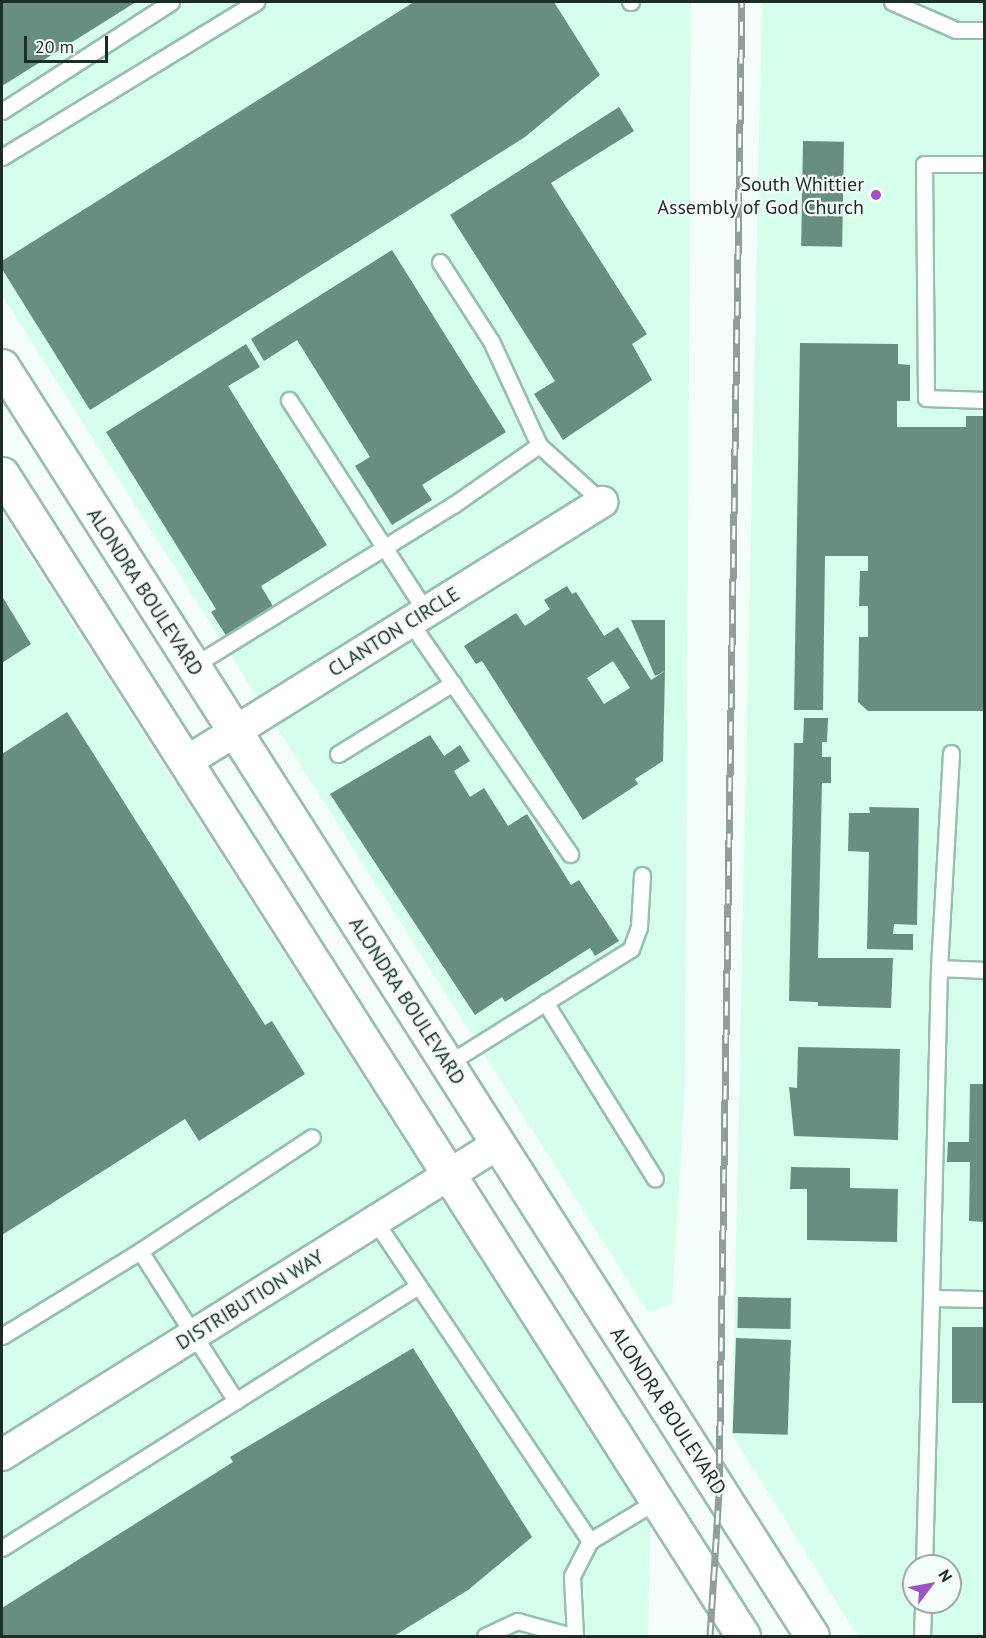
<!DOCTYPE html>
<style>
body{margin:0}
#map{position:relative;width:986px;height:1638px;overflow:hidden;background:#f5fdfa;font-family:"PT Sans",sans-serif}
div>[style]{position:absolute}
.built>*{inset:0;background:#d5feec}
.building>*{inset:0;background:#678e7e;transform-origin:0 0}
.roads{filter:drop-shadow(2px 0 #96bfae) drop-shadow(-2px 0 #96bfae) drop-shadow(0 2px #96bfae) drop-shadow(0 -2px #96bfae)}
.lane>*{height:15px;margin:-7.5px;padding:0 7.5px;transform-origin:7.5px;border-radius:7.5px;background:#fff}
.street>*{height:30px;margin:-15px;padding:0 15px;transform-origin:15px;border-radius:15px;background:#fff}
.primary>*{height:33px;margin:-16.5px;padding:0 16.5px;transform-origin:16.5px;border-radius:16.5px;background:#fff}
.rail>*{height:7px;margin-top:-3.5px;transform-origin:0;background:repeating-linear-gradient(90deg,#f5fdfa 0 14px,#919d98 0 28px);box-sizing:border-box;border-block:2px solid #919d98}
.dots>*{width:16px;height:16px;translate:-50% -50%;box-sizing:border-box;border:3px solid #f5fdfa;border-radius:50%}
span{translate:-50% -50%;white-space:nowrap;text-align:center;line-height:1.15;-webkit-text-stroke:4.5px #f5fdfa;paint-order:stroke}
.poi-label{font-size:20px;color:#1d2d26}
.right{translate:-100% -50%;text-align:right}
.street-label{font-size:20px;color:#1d2d26}
.frame{position:absolute;inset:0;border:3px solid #1d2d26;pointer-events:none}
.north{position:absolute;left:902px;top:1554px;width:60px;height:60px;box-sizing:border-box;background:#f5fdfa;border:2px solid #9faaa5;border-radius:50%;rotate:58deg;font-size:16px;font-weight:700;line-height:24px;text-align:center;color:#1d2d26}
.north::after{content:'';display:block;margin:auto;width:21px;height:27px;background:#9d53c5;clip-path:polygon(50% 0,100% 100%,50% 72%,0 100%)}
.scale{position:absolute;left:24px;top:36px;width:84px;height:27px;box-sizing:border-box;border:3px solid #1d2d26;border-top:0;padding-left:8px;font-size:18px;line-height:21px;white-space:nowrap;color:#1d2d26;-webkit-text-stroke:4px #f5fdfa;paint-order:stroke}
</style>
<div id="map">
<div class="built">
<i style="clip-path:polygon(2px 2px,691px 2px,685px 1089px,672px 1304px,648px 1312px,2px 295px)"></i>
<i style="clip-path:polygon(evenodd,762px 2px,984px 2px,984px 1636px,858px 1636px,732px 1434px,762px 2px,914px 1566px,950px 1566px,950px 1602px,914px 1602px,914px 1566px)"></i>
<i style="clip-path:polygon(2px 514px,650px 1525px,648px 1636px,2px 1636px)"></i>
</div>
<div class="building">
<i style="clip-path:polygon(2px 2px,136px 2px,2px 86px)"></i>
<i style="clip-path:polygon(414px 2px,554px 2px,600px 75px,525px 137px,90px 410px,2px 269px,2px 261px)"></i>
<i style="clip-path:polygon(619px 107px,634px 131px,551px 183px,647px 334px,632px 344px,652px 380px,563px 440px,534px 394px,555px 381px,450px 215px)"></i>
<i style="left:803px;top:141px;width:41px;height:105px;rotate:1deg"></i>
<i style="clip-path:polygon(392px 250px,506px 432px,422px 485px,432px 500px,392px 525px,355px 466px,370px 457px,297px 340px,264px 361px,251px 339px)"></i>
<i style="clip-path:polygon(800px 343px,898px 344px,898px 364px,910px 365px,910px 401px,897px 401px,897px 427px,966px 427px,966px 416px,984px 416px,984px 711px,868px 711px,858px 702px,859px 637px,868px 637px,868px 606px,859px 606px,860px 571px,868px 571px,868px 556px,825px 556px,823px 710px,794px 710px)"></i>
<i style="clip-path:polygon(246px 344px,260px 367px,228px 386px,327px 545px,261px 586px,274px 608px,227px 637px,211px 612px,216px 609px,106px 432px)"></i>
<i style="clip-path:polygon(evenodd,567px 586px,572px 594px,576px 592px,604px 636px,618px 627px,651px 680px,665px 671px,663px 761px,635px 779px,638px 784px,583px 820px,482px 661px,476px 664px,464px 646px,516px 613px,525px 626px,550px 609px,544px 600px,567px 586px,613px 661px,630px 688px,604px 704px,587px 678px,613px 661px)"></i>
<i style="clip-path:polygon(2px 596px,31px 644px,2px 663px)"></i>
<i style="clip-path:polygon(631px 620px,665px 620px,665px 671px,655px 676px)"></i>
<i style="clip-path:polygon(67px 712px,265px 1025px,272px 1021px,305px 1074px,199px 1141px,185px 1119px,2px 1235px,2px 754px)"></i>
<i style="clip-path:polygon(804px 718px,828px 718px,827px 742px,822px 742px,822px 757px,831px 757px,831px 783px,822px 783px,818px 958px,893px 958px,891px 1008px,818px 1006px,818px 1002px,789px 1001px,794px 743px,803px 743px)"></i>
<i style="clip-path:polygon(430px 735px,444px 756px,460px 745px,470px 761px,454px 771px,470px 797px,484px 788px,508px 826px,527px 814px,571px 885px,579px 880px,619px 941px,595px 956px,590px 948px,505px 1002px,502px 997px,475px 1015px,330px 794px)"></i>
<i style="clip-path:polygon(869px 807px,919px 808px,917px 925px,894px 924px,893px 934px,913px 934px,913px 950px,867px 949px,869px 852px,848px 851px,849px 813px,870px 813px)"></i>
<i style="clip-path:polygon(798px 1047px,900px 1049px,898px 1140px,794px 1136px,789px 1087px,797px 1088px)"></i>
<i style="clip-path:polygon(970px 1084px,984px 1084px,984px 1222px,969px 1221px,970px 1162px,947px 1162px,948px 1142px,969px 1142px)"></i>
<i style="clip-path:polygon(791px 1167px,850px 1168px,850px 1188px,898px 1189px,897px 1242px,807px 1240px,807px 1189px,790px 1189px)"></i>
<i style="left:738px;top:1297px;width:53px;height:31px;rotate:1deg"></i>
<i style="left:952px;top:1327px;width:32px;height:76px"></i>
<i style="left:736px;top:1338px;width:55px;height:95px;rotate:2deg"></i>
<i style="clip-path:polygon(413px 1348px,532px 1537px,468px 1590px,394px 1636px,2px 1636px,2px 1608px,233px 1462px,230px 1457px)"></i>
</div>
<div class="roads">
<div class="lane">
<i style="left:630px;top:2px;width:1px"></i>
<i style="left:892px;top:2px;width:70px;rotate:23.6deg"></i>
<i style="left:956px;top:30px;width:28px"></i>
<i style="left:2px;top:111px;width:201px;rotate:-32.8deg"></i>
<i style="left:2px;top:157px;width:298px;rotate:-31.4deg"></i>
<i style="left:984px;top:164px;width:60px;rotate:180deg"></i>
<i style="left:924px;top:164px;width:234px;rotate:89.5deg"></i>
<i style="left:926px;top:398px;width:58px;rotate:2deg"></i>
<i style="left:440px;top:262px;width:94px;rotate:57.2deg"></i>
<i style="left:491px;top:341px;width:115px;rotate:65.2deg"></i>
<i style="left:539px;top:445px;width:85px;rotate:42.1deg"></i>
<i style="left:289px;top:400px;width:252px;rotate:57.1deg"></i>
<i style="left:410px;top:622px;width:282px;rotate:55.4deg"></i>
<i style="left:193px;top:666px;width:306px;rotate:-31.8deg"></i>
<i style="left:453px;top:505px;width:105px;rotate:-34.9deg"></i>
<i style="left:951px;top:753px;width:215px;rotate:93.2deg"></i>
<i style="left:939px;top:968px;width:330px;rotate:91.4deg"></i>
<i style="left:931px;top:1298px;width:53px;rotate:1.1deg"></i>
<i style="left:338px;top:754px;width:135px;rotate:-31.7deg"></i>
<i style="left:939px;top:968px;width:45px;rotate:2.5deg"></i>
<i style="left:545px;top:1002px;width:208px;rotate:58.1deg"></i>
<i style="left:447px;top:1064px;width:217px;rotate:-32deg"></i>
<i style="left:631px;top:949px;width:23px;rotate:-70deg"></i>
<i style="left:639px;top:927px;width:52px;rotate:-86.7deg"></i>
<i style="left:375px;top:1221px;width:386px;rotate:56.1deg"></i>
<i style="left:2px;top:1336px;width:162px;rotate:-31.6deg"></i>
<i style="left:236px;top:1401px;width:178px;rotate:-122.6deg"></i>
<i style="left:140px;top:1251px;width:206px;rotate:-33.5deg"></i>
<i style="left:2px;top:1548px;width:492px;rotate:-32.2deg"></i>
<i style="left:924px;top:1566px;width:268px;rotate:-88.5deg"></i>
<i style="left:485px;top:1636px;width:35px;rotate:-25deg"></i>
<i style="left:517px;top:1621px;width:57px;rotate:15.3deg"></i>
<i style="left:575px;top:1636px;width:60px;rotate:-92.9deg"></i>
<i style="left:572px;top:1576px;width:39px;rotate:-63deg"></i>
<i style="left:590px;top:1541px;width:77px;rotate:-31.2deg"></i>
<i style="left:922px;top:1636px;width:34px;rotate:-88deg"></i>
</div>
<div class="street">
<i style="left:186px;top:762px;width:491px;rotate:-32deg"></i>
<i style="left:2px;top:1455px;width:585px;rotate:-32.09deg"></i>
</div>
<div class="primary">
<i style="left:2px;top:366px;width:1506px;rotate:57.47deg"></i>
<i style="left:2px;top:474px;width:1378px;rotate:57.47deg"></i>
</div>
</div>
<div class="rail">
<i style="left:710px;top:1636px;width:145px;rotate:-86.4deg"></i>
<i style="left:719px;top:1491px;width:1489px;rotate:-89.12deg"></i>
</div>
<div class="dots">
<i style="left:876px;top:195px;background:#9d53c5"></i>
</div>
<div class="poi-label">
<span class="right" style="left:864px;top:196px">South Whittier<br>Assembly of God Church</span>
</div>
<div class="street-label">
<span style="left:145px;top:592px;rotate:57deg">ALONDRA BOULEVARD</span>
<span style="left:394px;top:632px;rotate:-32deg">CLANTON CIRCLE</span>
<span style="left:407px;top:1001px;rotate:57deg">ALONDRA BOULEVARD</span>
<span style="left:250px;top:1300px;rotate:-32deg">DISTRIBUTION WAY</span>
<span style="left:668px;top:1411px;rotate:57deg">ALONDRA BOULEVARD</span>
</div>
<div class="frame"></div>
<div class="north">N</div>
<div class="scale">20 m</div>
</div>
